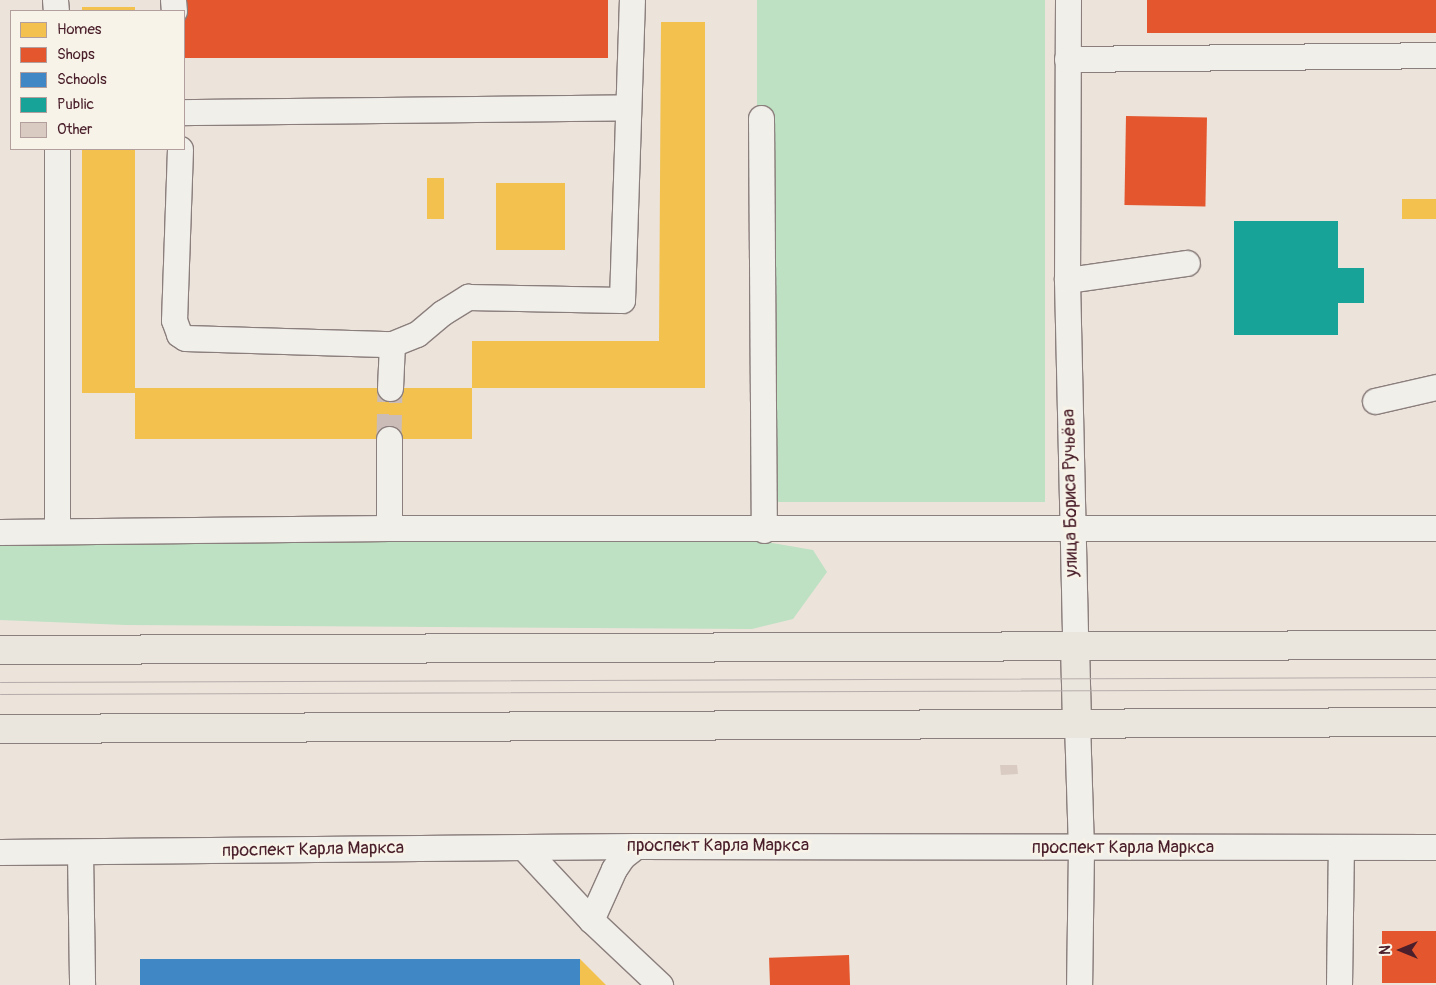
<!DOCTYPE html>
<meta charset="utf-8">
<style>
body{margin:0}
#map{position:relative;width:1436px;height:985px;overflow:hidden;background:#ece3da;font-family:Pangolin,sans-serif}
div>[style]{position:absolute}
.green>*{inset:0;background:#bde1c2;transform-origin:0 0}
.homes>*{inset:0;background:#f2c14e;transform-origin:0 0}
.shops>*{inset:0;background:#e4572e;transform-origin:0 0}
.schools>*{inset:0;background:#3f88c5;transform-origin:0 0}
.public>*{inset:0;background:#17a398}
.building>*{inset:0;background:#d9cbc1}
.minor-tunnel>*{height:25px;margin-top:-12.5px;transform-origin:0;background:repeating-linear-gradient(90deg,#ccbcb7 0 25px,transparent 0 37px)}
.roads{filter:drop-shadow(1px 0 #8b7f7d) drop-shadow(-1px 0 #8b7f7d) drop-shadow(0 1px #8b7f7d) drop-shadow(0 -1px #8b7f7d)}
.minor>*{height:25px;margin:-12.5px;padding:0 12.5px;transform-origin:12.5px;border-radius:12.5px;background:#f1efea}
.major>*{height:28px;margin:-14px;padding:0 14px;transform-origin:14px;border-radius:14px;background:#ebe6dd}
.tram>*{height:1px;margin:-0.5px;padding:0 0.5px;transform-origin:0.5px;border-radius:0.5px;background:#b5adab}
span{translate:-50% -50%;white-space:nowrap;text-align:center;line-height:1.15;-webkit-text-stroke:5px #f7f3e8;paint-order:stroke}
.street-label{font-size:18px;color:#4a1f2b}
.legend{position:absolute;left:10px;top:10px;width:175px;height:140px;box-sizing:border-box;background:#f7f3e8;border:1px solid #b29e9c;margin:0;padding:6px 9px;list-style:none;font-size:15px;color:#4a1f2b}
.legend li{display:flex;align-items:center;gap:10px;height:25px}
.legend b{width:25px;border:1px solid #b29e9c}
.north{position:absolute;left:1376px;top:925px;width:50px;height:50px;-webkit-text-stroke:4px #f7f3e8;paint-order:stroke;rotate:270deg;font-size:14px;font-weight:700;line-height:20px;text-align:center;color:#4a1f2b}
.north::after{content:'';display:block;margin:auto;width:18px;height:22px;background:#4a1f2b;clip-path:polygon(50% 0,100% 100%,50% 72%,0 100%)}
</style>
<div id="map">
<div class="green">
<i style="left:757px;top:0;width:288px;height:502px"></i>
<i style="clip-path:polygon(0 539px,748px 539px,813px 550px,827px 572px,793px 619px,752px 629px,126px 625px,0 620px)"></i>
</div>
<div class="homes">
<i style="left:82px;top:7px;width:53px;height:4px"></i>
<i style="clip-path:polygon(661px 22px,705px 22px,705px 388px,472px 388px,472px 341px,659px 341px)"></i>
<i style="clip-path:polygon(82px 149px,135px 149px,135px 388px,472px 388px,472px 439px,135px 439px,135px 393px,82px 393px)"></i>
<i style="left:427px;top:178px;width:17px;height:41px"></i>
<i style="left:496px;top:183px;width:69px;height:67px"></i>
<i style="left:1402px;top:199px;width:34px;height:20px"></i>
<i style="clip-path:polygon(580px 959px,606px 985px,572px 985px)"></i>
</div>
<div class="shops">
<i style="left:185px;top:0;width:423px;height:58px"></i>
<i style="left:1147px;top:0;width:289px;height:33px"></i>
<i style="left:1126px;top:116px;width:81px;height:89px;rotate:1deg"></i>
<i style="left:1382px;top:931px;width:54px;height:52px"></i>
<i style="left:849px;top:955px;width:30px;height:80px;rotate:88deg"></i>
</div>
<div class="schools">
<i style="left:140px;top:959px;width:440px;height:26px"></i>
</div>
<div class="public">
<i style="clip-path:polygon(1234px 221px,1338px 221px,1338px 268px,1364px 268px,1364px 303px,1338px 303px,1338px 335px,1234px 335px)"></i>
</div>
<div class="building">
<i style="clip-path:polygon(1000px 765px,1017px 765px,1018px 774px,1001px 775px)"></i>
</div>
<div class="minor-tunnel">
<i style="left:389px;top:439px;width:51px;rotate:-88.9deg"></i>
</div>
<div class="roads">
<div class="minor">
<i style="left:55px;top:0;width:11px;rotate:85deg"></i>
<i style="left:173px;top:0;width:11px;rotate:85deg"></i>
<i style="left:1068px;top:0;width:280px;rotate:90.2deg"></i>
<i style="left:1067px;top:280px;width:366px;rotate:88.7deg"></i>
<i style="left:1067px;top:59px;width:369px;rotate:-0.6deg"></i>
<i style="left:184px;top:112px;width:443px;rotate:-0.6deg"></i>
<i style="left:761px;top:118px;width:412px;rotate:89.6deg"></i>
<i style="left:57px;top:149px;width:382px;rotate:90deg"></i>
<i style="left:180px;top:149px;width:171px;rotate:92deg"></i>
<i style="left:174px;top:320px;width:15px;rotate:70deg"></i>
<i style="left:179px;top:334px;width:7px;rotate:34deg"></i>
<i style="left:185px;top:338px;width:207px;rotate:1.7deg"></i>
<i style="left:392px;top:344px;width:27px;rotate:-22deg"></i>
<i style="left:417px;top:334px;width:33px;rotate:-40deg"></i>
<i style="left:442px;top:313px;width:31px;rotate:-32deg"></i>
<i style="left:468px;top:297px;width:154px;rotate:1.1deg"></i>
<i style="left:622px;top:300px;width:300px;rotate:-88.1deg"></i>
<i style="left:1067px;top:280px;width:121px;rotate:-8.1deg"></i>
<i style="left:390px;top:388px;width:44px;rotate:-87.4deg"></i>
<i style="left:1375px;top:401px;width:63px;rotate:-12.9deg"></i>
<i style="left:389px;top:439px;width:89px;rotate:90deg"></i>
<i style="left:0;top:532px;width:389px;rotate:-0.6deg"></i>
<i style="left:389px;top:528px;width:1047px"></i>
<i style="left:1077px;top:722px;width:126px;rotate:88.2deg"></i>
<i style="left:1081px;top:848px;width:137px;rotate:90.8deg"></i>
<i style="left:523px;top:847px;width:100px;rotate:47deg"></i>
<i style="left:591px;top:920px;width:95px;rotate:43.3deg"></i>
<i style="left:0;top:852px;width:636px;rotate:-0.54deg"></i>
<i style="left:636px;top:846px;width:800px;rotate:0.07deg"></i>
<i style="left:80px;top:852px;width:133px;rotate:89.1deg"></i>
<i style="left:591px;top:920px;width:56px;rotate:-65.7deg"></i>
<i style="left:614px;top:869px;width:14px;rotate:-56deg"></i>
<i style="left:622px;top:857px;width:18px;rotate:-38deg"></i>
<i style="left:1339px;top:985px;width:137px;rotate:-89.2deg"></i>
</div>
<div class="major">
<i style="left:1075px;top:646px;width:76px;rotate:88.5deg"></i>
<i style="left:0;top:650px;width:1436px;rotate:-0.2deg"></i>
<i style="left:0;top:729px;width:1436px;rotate:-0.28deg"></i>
</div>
</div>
<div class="tram">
<i style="left:0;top:682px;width:1436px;rotate:-0.2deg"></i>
<i style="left:0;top:694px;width:1436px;rotate:-0.2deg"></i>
</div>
<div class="street-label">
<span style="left:1071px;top:493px;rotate:-91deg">улица Бориса Ручьёва</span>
<span style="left:718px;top:846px">проспект Карла Маркса</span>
<span style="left:1123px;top:848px">проспект Карла Маркса</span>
<span style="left:313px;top:850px;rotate:-1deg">проспект Карла Маркса</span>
</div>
<ul class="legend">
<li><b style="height:14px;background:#f2c14e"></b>Homes</li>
<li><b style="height:14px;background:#e4572e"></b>Shops</li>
<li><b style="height:14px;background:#3f88c5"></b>Schools</li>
<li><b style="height:14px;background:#17a398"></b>Public</li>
<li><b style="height:14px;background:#d9cbc1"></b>Other</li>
</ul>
<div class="north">N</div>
</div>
